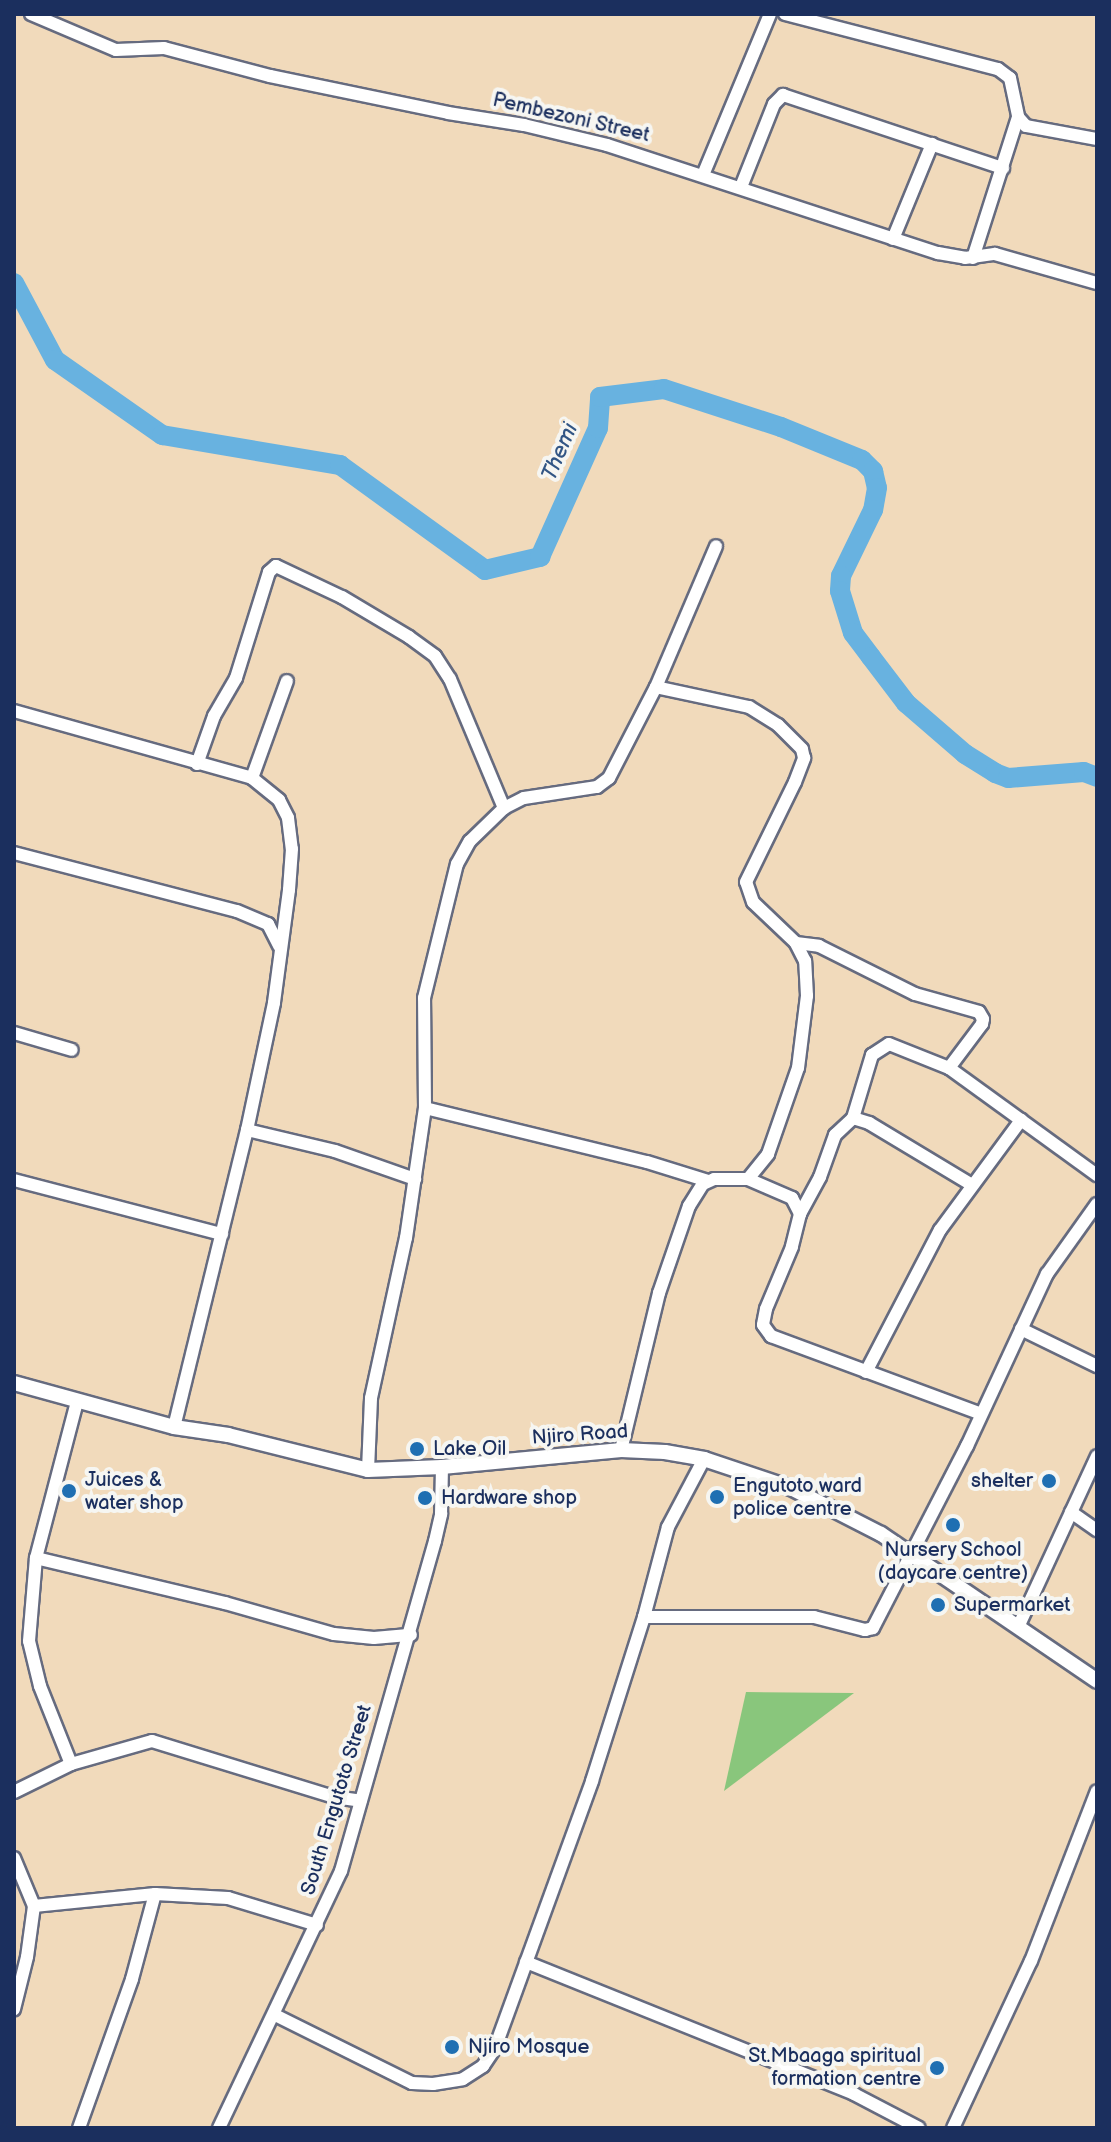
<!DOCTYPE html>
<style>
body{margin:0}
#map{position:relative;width:1111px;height:2142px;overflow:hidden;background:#f1dabb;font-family:"Balsamiq Sans",sans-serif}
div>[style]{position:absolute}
.green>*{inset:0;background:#89c67c}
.river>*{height:20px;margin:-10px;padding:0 10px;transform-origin:10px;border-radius:10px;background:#68b2e0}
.roads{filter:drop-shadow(2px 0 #666b7f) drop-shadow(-2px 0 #666b7f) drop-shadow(0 2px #666b7f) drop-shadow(0 -2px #666b7f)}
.minor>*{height:12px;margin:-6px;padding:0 6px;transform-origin:6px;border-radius:6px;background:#fff}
.tertiary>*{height:14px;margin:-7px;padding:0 7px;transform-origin:7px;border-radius:7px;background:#fff}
.dots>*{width:22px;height:22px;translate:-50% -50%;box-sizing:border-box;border:4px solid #f6f6f2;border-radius:50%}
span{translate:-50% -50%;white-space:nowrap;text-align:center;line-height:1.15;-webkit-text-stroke:8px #f6f6f2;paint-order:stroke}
.street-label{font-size:20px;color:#1b2f5e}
.poi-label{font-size:20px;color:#1b2f5e}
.left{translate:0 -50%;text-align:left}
.right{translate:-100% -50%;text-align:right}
.water-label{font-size:22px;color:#325685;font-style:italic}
.frame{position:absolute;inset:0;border:16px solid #1b2f5e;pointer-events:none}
</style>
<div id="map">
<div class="green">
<i style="clip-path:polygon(746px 1692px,854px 1693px,724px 1791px)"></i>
</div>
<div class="river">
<i style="left:14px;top:283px;width:87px;rotate:62deg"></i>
<i style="left:55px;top:360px;width:131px;rotate:35deg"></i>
<i style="left:162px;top:435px;width:181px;rotate:9.6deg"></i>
<i style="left:340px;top:465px;width:179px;rotate:35.9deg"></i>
<i style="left:485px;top:570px;width:57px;rotate:-13.3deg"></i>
<i style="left:540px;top:557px;width:141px;rotate:-65.8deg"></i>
<i style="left:598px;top:428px;width:31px;rotate:-86deg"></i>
<i style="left:600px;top:397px;width:64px;rotate:-7.1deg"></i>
<i style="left:664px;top:389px;width:123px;rotate:18deg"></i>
<i style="left:781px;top:427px;width:87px;rotate:22.2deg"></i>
<i style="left:862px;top:460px;width:16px;rotate:45deg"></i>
<i style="left:873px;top:471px;width:17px;rotate:77deg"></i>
<i style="left:877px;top:488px;width:22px;rotate:100deg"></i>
<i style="left:873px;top:510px;width:73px;rotate:115.9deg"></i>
<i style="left:841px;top:576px;width:15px;rotate:94deg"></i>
<i style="left:840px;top:591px;width:44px;rotate:72.8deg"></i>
<i style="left:853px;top:633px;width:30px;rotate:53deg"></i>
<i style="left:871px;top:657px;width:58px;rotate:52.7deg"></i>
<i style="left:906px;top:703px;width:78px;rotate:40.8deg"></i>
<i style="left:965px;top:754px;width:36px;rotate:32deg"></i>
<i style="left:995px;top:773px;width:14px;rotate:21deg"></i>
<i style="left:1008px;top:778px;width:76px;rotate:-4.5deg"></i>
<i style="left:1084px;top:772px;width:14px;rotate:21deg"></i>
</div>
<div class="roads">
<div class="minor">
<i style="left:31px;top:14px;width:92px;rotate:23deg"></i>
<i style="left:116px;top:50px;width:48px;rotate:-2.4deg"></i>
<i style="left:164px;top:48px;width:110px;rotate:14.8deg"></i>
<i style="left:270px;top:76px;width:182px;rotate:11.7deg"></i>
<i style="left:448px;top:113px;width:77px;rotate:9deg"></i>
<i style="left:524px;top:125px;width:85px;rotate:13.5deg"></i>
<i style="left:607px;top:145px;width:348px;rotate:18.1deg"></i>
<i style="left:938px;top:253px;width:27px;rotate:10deg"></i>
<i style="left:965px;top:258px;width:30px;rotate:-8deg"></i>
<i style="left:995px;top:254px;width:106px;rotate:15.9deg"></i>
<i style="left:785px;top:14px;width:220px;rotate:14.5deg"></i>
<i style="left:998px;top:69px;width:15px;rotate:37deg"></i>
<i style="left:1010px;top:78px;width:40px;rotate:78deg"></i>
<i style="left:1018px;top:117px;width:12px;rotate:48deg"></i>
<i style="left:1026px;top:126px;width:72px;rotate:10.4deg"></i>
<i style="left:703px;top:175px;width:174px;rotate:-67.4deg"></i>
<i style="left:741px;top:187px;width:89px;rotate:-68.3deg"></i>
<i style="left:774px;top:104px;width:13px;rotate:-45deg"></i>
<i style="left:783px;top:95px;width:232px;rotate:18.4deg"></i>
<i style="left:893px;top:239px;width:103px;rotate:-67.7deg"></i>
<i style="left:973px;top:258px;width:148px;rotate:-72.3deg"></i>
<i style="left:14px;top:711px;width:247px;rotate:15.7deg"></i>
<i style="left:252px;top:778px;width:35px;rotate:39deg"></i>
<i style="left:279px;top:800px;width:20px;rotate:63deg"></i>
<i style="left:288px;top:818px;width:31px;rotate:83deg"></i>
<i style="left:292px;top:849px;width:41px;rotate:94.2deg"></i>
<i style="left:289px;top:890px;width:114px;rotate:97.6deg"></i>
<i style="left:274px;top:1003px;width:130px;rotate:102deg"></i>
<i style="left:247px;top:1130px;width:306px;rotate:103.8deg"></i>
<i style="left:197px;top:764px;width:51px;rotate:-70.5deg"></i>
<i style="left:214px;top:716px;width:44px;rotate:-59.9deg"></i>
<i style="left:236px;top:678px;width:111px;rotate:-72.7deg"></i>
<i style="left:269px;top:572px;width:9px;rotate:-41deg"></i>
<i style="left:276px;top:566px;width:73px;rotate:25.2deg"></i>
<i style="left:342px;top:597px;width:78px;rotate:30.8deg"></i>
<i style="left:409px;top:637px;width:32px;rotate:36deg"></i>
<i style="left:435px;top:656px;width:27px;rotate:57deg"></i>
<i style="left:450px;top:679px;width:140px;rotate:67.3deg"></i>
<i style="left:252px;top:778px;width:103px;rotate:-70.2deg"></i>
<i style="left:14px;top:853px;width:230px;rotate:14.6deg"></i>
<i style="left:237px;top:911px;width:34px;rotate:23deg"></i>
<i style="left:268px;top:924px;width:25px;rotate:63deg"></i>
<i style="left:796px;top:943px;width:23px;rotate:7deg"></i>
<i style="left:819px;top:946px;width:107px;rotate:26.6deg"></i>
<i style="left:915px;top:994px;width:66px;rotate:15.7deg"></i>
<i style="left:979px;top:1012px;width:8px;rotate:60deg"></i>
<i style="left:983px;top:1019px;width:5px;rotate:101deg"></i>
<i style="left:982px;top:1024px;width:55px;rotate:126.9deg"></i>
<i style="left:14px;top:1033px;width:60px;rotate:16.3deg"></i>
<i style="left:425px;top:1108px;width:228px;rotate:13.7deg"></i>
<i style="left:647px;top:1162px;width:64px;rotate:17.3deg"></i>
<i style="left:853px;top:1118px;width:66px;rotate:-73.2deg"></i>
<i style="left:872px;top:1055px;width:20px;rotate:-33deg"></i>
<i style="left:889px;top:1044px;width:65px;rotate:21.8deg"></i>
<i style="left:949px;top:1068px;width:183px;rotate:35.9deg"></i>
<i style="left:247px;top:1130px;width:90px;rotate:13.4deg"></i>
<i style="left:335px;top:1151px;width:85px;rotate:19.3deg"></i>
<i style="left:748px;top:1179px;width:48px;rotate:23.4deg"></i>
<i style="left:792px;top:1198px;width:18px;rotate:63deg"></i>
<i style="left:800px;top:1214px;width:34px;rotate:104deg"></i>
<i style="left:792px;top:1247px;width:67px;rotate:112.8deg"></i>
<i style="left:766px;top:1309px;width:16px;rotate:101deg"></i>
<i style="left:763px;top:1325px;width:14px;rotate:54deg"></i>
<i style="left:771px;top:1336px;width:222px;rotate:20.3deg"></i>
<i style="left:14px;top:1180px;width:215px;rotate:14.6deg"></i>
<i style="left:800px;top:1214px;width:42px;rotate:-61.6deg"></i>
<i style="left:820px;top:1177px;width:45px;rotate:-70.3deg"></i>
<i style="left:835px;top:1135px;width:25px;rotate:-43deg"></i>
<i style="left:853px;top:1118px;width:17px;rotate:17deg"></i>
<i style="left:869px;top:1123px;width:120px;rotate:31deg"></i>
<i style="left:1021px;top:1329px;width:85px;rotate:26deg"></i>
<i style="left:866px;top:1372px;width:160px;rotate:-62.5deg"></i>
<i style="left:940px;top:1230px;width:137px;rotate:-53.6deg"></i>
<i style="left:621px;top:1450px;width:162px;rotate:-76.4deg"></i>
<i style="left:659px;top:1293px;width:92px;rotate:-71deg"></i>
<i style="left:689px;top:1206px;width:26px;rotate:-58deg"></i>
<i style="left:703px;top:1184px;width:12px;rotate:-24deg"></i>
<i style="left:714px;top:1179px;width:34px"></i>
<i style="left:748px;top:1179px;width:32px;rotate:-51deg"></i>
<i style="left:768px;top:1154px;width:91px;rotate:-70.8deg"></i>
<i style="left:798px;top:1068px;width:73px;rotate:-82.9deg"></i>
<i style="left:807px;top:996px;width:35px;rotate:-93deg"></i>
<i style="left:805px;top:961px;width:20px;rotate:-117deg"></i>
<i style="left:796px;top:943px;width:59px;rotate:-136.4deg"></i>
<i style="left:753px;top:902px;width:21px;rotate:-109deg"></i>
<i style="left:746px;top:882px;width:111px;rotate:-63.9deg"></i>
<i style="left:795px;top:782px;width:26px;rotate:-69deg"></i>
<i style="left:804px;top:758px;width:9px;rotate:-103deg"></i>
<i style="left:802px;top:749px;width:34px;rotate:-135deg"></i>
<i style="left:778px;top:725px;width:34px;rotate:-148deg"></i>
<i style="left:749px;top:707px;width:95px;rotate:-167.9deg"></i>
<i style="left:368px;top:1470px;width:72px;rotate:-87.6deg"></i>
<i style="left:371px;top:1398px;width:164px;rotate:-77.7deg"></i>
<i style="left:406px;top:1238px;width:131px;rotate:-81.7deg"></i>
<i style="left:425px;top:1108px;width:110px;rotate:-90.5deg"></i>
<i style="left:424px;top:998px;width:138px;rotate:-76.2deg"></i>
<i style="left:457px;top:864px;width:26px;rotate:-61deg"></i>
<i style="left:470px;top:841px;width:47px;rotate:-44.1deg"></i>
<i style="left:504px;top:808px;width:22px;rotate:-27deg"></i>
<i style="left:524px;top:798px;width:74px;rotate:-8.6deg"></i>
<i style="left:597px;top:787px;width:15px;rotate:-37deg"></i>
<i style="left:609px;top:778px;width:102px;rotate:-62.7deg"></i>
<i style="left:656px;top:687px;width:153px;rotate:-66.9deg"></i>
<i style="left:1071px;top:1512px;width:32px;rotate:35deg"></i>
<i style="left:36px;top:1558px;width:194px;rotate:13.4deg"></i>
<i style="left:225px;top:1603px;width:113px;rotate:15.9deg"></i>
<i style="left:334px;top:1634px;width:40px;rotate:5.7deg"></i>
<i style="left:374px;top:1638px;width:37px;rotate:-5deg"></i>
<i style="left:644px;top:1617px;width:170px"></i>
<i style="left:814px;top:1617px;width:53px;rotate:14.3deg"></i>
<i style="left:865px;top:1630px;width:8px;rotate:-14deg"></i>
<i style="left:873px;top:1628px;width:205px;rotate:-62.7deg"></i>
<i style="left:967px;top:1446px;width:190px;rotate:-65.1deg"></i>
<i style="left:1047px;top:1274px;width:86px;rotate:-54.5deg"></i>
<i style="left:1019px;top:1625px;width:186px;rotate:-65.2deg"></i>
<i style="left:71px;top:1764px;width:84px;rotate:-111.7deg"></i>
<i style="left:40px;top:1686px;width:46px;rotate:-103.7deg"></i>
<i style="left:29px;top:1641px;width:83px;rotate:-85.2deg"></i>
<i style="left:36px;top:1558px;width:161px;rotate:-75.3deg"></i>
<i style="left:14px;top:1792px;width:64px;rotate:-26.2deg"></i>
<i style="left:71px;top:1764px;width:84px;rotate:-15.9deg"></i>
<i style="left:152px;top:1741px;width:190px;rotate:17.1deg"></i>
<i style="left:334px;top:1797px;width:27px;rotate:8deg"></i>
<i style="left:14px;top:1858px;width:52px;rotate:67.4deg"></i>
<i style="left:34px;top:1906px;width:51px;rotate:97.8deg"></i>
<i style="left:27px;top:1957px;width:54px;rotate:104deg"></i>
<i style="left:34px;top:1906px;width:122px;rotate:-5.7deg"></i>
<i style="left:155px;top:1894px;width:73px;rotate:3.1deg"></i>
<i style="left:228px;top:1898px;width:93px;rotate:16.9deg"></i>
<i style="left:526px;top:1962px;width:354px;rotate:21.9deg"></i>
<i style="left:854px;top:2094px;width:73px;rotate:27.6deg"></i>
<i style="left:275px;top:2015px;width:153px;rotate:26.4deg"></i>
<i style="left:412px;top:2083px;width:21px;rotate:3deg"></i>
<i style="left:433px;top:2084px;width:30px;rotate:-9deg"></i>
<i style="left:463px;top:2079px;width:24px;rotate:-33deg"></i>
<i style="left:483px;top:2066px;width:22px;rotate:-56deg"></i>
<i style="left:495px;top:2048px;width:284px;rotate:-70deg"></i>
<i style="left:592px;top:1781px;width:172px;rotate:-72.4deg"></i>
<i style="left:644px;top:1617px;width:93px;rotate:-75.1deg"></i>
<i style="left:668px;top:1527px;width:77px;rotate:-62.1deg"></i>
<i style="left:79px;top:2128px;width:158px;rotate:-70.4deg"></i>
<i style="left:132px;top:1979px;width:88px;rotate:-74.9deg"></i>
<i style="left:219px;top:2128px;width:284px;rotate:-64.6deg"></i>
<i style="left:341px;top:1871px;width:343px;rotate:-74.1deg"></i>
<i style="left:435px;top:1541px;width:28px;rotate:-77deg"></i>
<i style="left:441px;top:1514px;width:47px;rotate:-88.8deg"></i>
<i style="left:953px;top:2128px;width:184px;rotate:-65deg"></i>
<i style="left:1031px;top:1961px;width:182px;rotate:-68.8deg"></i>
</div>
<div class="tertiary">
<i style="left:14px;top:1383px;width:166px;rotate:15.4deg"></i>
<i style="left:174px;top:1427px;width:55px;rotate:8.4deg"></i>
<i style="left:228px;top:1435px;width:144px;rotate:14deg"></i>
<i style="left:368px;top:1470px;width:74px;rotate:-2.3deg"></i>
<i style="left:442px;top:1467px;width:180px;rotate:-5.4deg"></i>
<i style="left:621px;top:1450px;width:44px;rotate:2.6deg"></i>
<i style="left:665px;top:1452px;width:40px;rotate:10deg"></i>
<i style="left:704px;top:1459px;width:92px;rotate:18.4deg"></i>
<i style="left:791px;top:1488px;width:101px;rotate:27.1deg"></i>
<i style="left:881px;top:1534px;width:261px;rotate:34.2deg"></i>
</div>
</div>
<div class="dots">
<i style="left:417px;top:1449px;background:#1f6fb2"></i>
<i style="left:1049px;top:1481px;background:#1f6fb2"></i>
<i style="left:69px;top:1491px;background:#1f6fb2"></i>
<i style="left:717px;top:1497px;background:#1f6fb2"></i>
<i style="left:425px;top:1498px;background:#1f6fb2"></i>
<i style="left:953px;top:1525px;background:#1f6fb2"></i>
<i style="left:938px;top:1605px;background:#1f6fb2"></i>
<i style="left:452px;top:2047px;background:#1f6fb2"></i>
<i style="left:937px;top:2068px;background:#1f6fb2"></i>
</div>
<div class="street-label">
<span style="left:571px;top:118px;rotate:13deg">Pembezoni Street</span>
<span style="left:580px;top:1435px;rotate:-4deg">Njiro Road</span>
<span style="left:337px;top:1800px;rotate:-73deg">South Engutoto Street</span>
</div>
<div class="poi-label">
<span class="left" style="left:433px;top:1449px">Lake Oil</span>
<span class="left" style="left:85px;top:1492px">Juices &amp;<br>water shop</span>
<span class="right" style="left:1033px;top:1481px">shelter</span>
<span class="left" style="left:733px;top:1498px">Engutoto ward<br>police centre</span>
<span class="left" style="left:441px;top:1498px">Hardware shop</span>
<span style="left:953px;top:1562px">Nursery School<br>(daycare centre)</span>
<span class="left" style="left:954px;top:1605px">Supermarket</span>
<span class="left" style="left:468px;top:2047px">Njiro Mosque</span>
<span class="right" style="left:921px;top:2068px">St.Mbaaga spiritual<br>formation centre</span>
</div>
<div class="water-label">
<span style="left:560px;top:452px;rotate:-67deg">Themi</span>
</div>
<div class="frame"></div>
</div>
